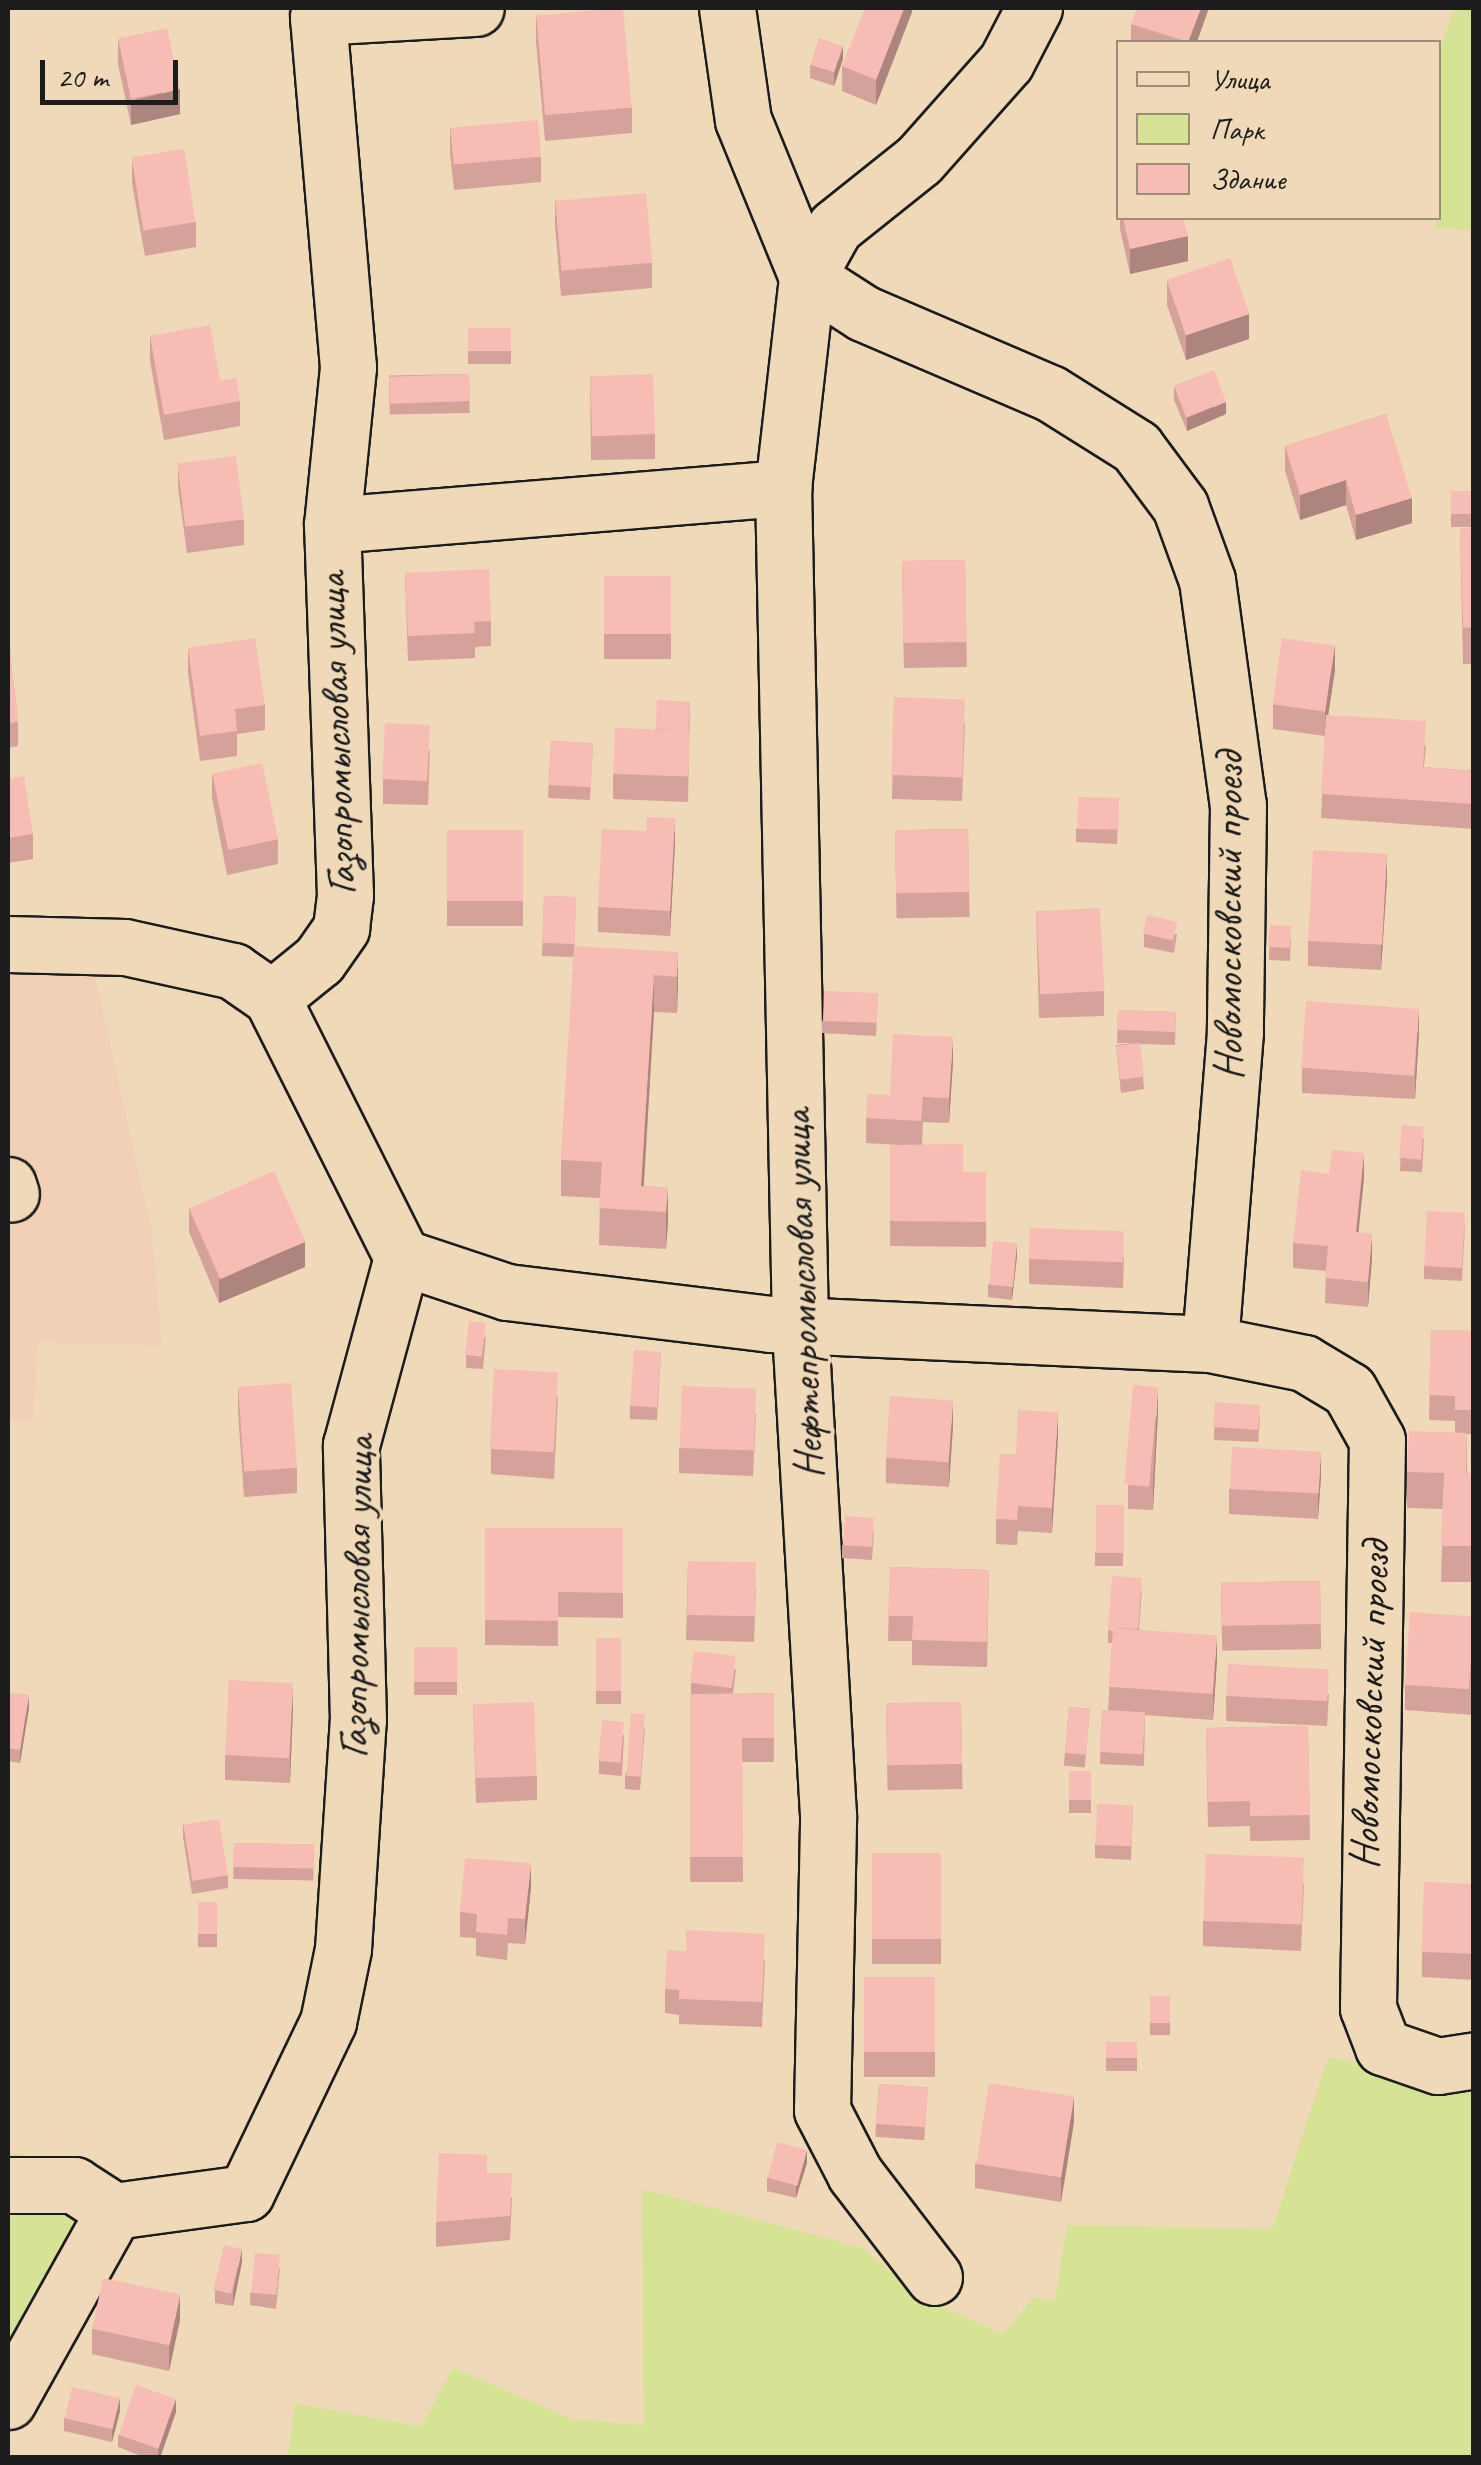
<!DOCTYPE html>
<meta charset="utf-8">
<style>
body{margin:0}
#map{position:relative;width:1481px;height:2465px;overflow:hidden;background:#f0d9b8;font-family:Caveat,sans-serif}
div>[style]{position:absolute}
.built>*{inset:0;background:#f2d0b7}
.green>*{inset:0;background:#d6e395}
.roads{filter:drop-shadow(2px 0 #1c1c1c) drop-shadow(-2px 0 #1c1c1c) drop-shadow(0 2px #1c1c1c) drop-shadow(0 -2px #1c1c1c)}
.minor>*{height:55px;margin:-27.5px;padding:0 27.5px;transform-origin:27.5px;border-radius:27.5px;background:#f0d9b8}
.wall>*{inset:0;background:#d4a29b;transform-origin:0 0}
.shaded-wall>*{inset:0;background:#ad847e}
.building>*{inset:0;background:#f7bcb4;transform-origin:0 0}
span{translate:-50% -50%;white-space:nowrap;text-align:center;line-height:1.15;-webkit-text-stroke:8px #f0d9b8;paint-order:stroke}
.street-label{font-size:42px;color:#1c1c1c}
.frame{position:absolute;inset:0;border:10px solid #1c1c1c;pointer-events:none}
.legend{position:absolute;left:1116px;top:40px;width:325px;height:180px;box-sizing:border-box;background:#f0d9b8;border:2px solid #9b8d7a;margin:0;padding:12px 18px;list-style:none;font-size:30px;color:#1c1c1c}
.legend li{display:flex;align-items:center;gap:20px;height:50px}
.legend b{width:50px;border:2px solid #9b8d7a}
.scale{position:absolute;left:40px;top:60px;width:138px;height:45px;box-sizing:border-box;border:5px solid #1c1c1c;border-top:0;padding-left:12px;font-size:30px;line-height:35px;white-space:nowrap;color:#1c1c1c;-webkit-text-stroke:8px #f0d9b8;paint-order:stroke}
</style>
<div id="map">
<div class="built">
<i style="clip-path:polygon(8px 959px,92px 962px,152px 1233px,162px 1346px,38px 1342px,33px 1422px,8px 1420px)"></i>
</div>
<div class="green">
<i style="clip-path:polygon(1454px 8px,1473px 8px,1473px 262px,1470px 230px,1436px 228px,1439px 53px)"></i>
<i style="clip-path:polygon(1328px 2058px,1473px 2077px,1473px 2457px,288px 2458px,295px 2403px,421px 2427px,453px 2368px,572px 2419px,644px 2425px,642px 2189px,863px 2248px,921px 2297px,1003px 2334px,1034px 2297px,1055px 2301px,1067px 2225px,1272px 2229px)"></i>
<i style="clip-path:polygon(8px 2153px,67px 2160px,97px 2231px,8px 2395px)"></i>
</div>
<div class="roads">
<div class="minor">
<i style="left:727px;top:8px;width:113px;rotate:81.9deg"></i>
<i style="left:743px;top:120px;width:170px;rotate:67.8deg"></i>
<i style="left:318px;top:17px;width:158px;rotate:-3.3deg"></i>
<i style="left:807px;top:277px;width:67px;rotate:32.7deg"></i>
<i style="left:863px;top:313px;width:203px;rotate:23.2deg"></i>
<i style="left:1050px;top:393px;width:102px;rotate:32.1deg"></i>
<i style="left:1136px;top:447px;width:74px;rotate:53.3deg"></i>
<i style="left:1180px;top:506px;width:79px;rotate:70deg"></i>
<i style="left:1207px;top:580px;width:227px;rotate:82.2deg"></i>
<i style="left:1238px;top:805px;width:227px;rotate:90.8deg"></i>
<i style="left:1235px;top:1032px;width:313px;rotate:94.6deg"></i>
<i style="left:1210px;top:1344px;width:96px;rotate:11.4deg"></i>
<i style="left:1304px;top:1363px;width:52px;rotate:31deg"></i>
<i style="left:1349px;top:1390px;width:57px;rotate:60.8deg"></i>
<i style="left:1377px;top:1440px;width:568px;rotate:90.91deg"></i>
<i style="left:1368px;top:2008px;width:42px;rotate:69deg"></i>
<i style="left:1383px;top:2047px;width:58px;rotate:19.1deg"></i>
<i style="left:1438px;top:2066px;width:36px;rotate:-9deg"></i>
<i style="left:332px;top:525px;width:453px;rotate:-4.7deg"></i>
<i style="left:8px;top:944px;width:117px;rotate:1.5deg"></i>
<i style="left:125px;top:947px;width:111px;rotate:12.5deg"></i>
<i style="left:233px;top:971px;width:47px;rotate:34.7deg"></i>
<i style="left:8px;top:1185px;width:9px;rotate:72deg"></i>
<i style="left:402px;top:1257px;width:111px;rotate:18.4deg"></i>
<i style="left:507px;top:1292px;width:266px;rotate:6.9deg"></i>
<i style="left:771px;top:1324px;width:439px;rotate:2.6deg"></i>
<i style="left:8px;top:2185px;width:66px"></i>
<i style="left:74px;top:2185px;width:48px;rotate:33deg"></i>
<i style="left:114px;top:2211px;width:133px;rotate:-7.8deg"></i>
<i style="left:246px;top:2193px;width:190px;rotate:-64.4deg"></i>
<i style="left:328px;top:2022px;width:75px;rotate:-78.4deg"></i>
<i style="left:343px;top:1949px;width:229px;rotate:-86.3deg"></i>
<i style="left:358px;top:1720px;width:275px;rotate:-91.5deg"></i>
<i style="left:351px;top:1445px;width:195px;rotate:-74.8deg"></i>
<i style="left:402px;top:1257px;width:290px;rotate:-116.7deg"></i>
<i style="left:272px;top:998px;width:60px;rotate:-39deg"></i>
<i style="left:319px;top:960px;width:39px;rotate:-55deg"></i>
<i style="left:341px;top:928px;width:33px;rotate:-83deg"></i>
<i style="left:345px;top:895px;width:370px;rotate:-92deg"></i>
<i style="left:332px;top:525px;width:159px;rotate:-84.2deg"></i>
<i style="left:348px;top:367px;width:351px;rotate:-94.9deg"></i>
<i style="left:934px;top:2277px;width:130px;rotate:-127.5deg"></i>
<i style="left:855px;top:2174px;width:72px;rotate:-117.3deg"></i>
<i style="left:822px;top:2110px;width:295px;rotate:-88.8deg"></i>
<i style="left:828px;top:1815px;width:491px;rotate:-93.3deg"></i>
<i style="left:800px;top:1325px;width:837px;rotate:-91.16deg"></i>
<i style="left:783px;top:488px;width:212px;rotate:-83.5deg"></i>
<i style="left:807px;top:277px;width:57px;rotate:-60.8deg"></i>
<i style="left:835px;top:227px;width:107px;rotate:-38.6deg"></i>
<i style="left:919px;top:160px;width:131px;rotate:-48.4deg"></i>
<i style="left:1006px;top:62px;width:61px;rotate:-62.6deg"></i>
<i style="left:8px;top:2401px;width:218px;rotate:-60.8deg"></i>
</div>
</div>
<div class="wall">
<i style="clip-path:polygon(912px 8px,912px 12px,876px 105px,842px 91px,842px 66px)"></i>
<i style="clip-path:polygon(536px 17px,632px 108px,632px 133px,545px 141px,536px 42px)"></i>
<i style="clip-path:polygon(1131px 24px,1197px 42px,1131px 42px)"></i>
<i style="clip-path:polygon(118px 39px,180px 114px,131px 125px,118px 64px)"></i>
<i style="clip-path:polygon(843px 59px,834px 86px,810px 78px,810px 65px)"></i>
<i style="clip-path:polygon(450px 128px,541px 157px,541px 182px,454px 190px,450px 153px)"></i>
<i style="clip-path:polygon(132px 158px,196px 222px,196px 247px,145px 256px,132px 183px)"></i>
<i style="clip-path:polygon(555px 200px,652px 263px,652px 288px,561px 296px,555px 225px)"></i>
<i style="clip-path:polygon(1120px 218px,1183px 218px,1188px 261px,1130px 274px,1120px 229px)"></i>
<i style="clip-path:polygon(1167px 280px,1249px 339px,1186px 360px,1167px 305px)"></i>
<i style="left:468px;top:328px;width:43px;height:36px"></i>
<i style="clip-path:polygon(150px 336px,220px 381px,240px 401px,240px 426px,164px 440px,150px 361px)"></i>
<i style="left:469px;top:374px;width:39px;height:80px;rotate:89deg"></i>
<i style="clip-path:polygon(590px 376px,655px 434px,655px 459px,591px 460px)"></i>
<i style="clip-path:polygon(1174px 387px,1226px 414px,1187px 431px,1174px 400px)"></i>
<i style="clip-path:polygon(1386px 414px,1412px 523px,1356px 540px,1346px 505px,1300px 520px,1285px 471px,1285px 446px)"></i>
<i style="clip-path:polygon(178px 464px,244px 520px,244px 545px,187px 553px,178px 488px)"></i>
<i style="left:1474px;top:491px;width:36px;height:23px;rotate:90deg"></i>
<i style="clip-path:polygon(1474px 528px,1474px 664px,1463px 664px,1460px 529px)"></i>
<i style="left:965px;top:560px;width:107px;height:63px;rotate:89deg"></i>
<i style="clip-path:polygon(405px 573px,491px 621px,491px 646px,475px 647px,475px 658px,408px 661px)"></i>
<i style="left:604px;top:576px;width:67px;height:83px"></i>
<i style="clip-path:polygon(8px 633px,18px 722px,18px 746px,8px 748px)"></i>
<i style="clip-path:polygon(188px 648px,265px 705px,265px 730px,237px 734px,237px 756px,200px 761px,188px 673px)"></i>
<i style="clip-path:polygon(1335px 670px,1328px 715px,1426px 746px,1424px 767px,1474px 771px,1474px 829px,1321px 818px,1325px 736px,1273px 729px,1273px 704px)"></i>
<i style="clip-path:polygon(894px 697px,965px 724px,962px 801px,892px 799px)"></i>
<i style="clip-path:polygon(690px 702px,688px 802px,613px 799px,613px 774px,656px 729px)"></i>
<i style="left:551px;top:741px;width:42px;height:57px;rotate:3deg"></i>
<i style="clip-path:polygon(430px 750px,428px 805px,383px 804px,383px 779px)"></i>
<i style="clip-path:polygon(8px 771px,9px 779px,33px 834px,33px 859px,8px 863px)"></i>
<i style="clip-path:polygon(212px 773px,278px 839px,278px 864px,227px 875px,212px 798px)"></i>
<i style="clip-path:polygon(1119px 798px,1117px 844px,1076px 842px,1076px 829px)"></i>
<i style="left:968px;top:829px;width:88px;height:73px;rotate:89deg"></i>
<i style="left:447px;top:830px;width:76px;height:96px"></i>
<i style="clip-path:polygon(646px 831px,675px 843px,670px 936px,598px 932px,598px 907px)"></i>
<i style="clip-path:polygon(1387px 879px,1381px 970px,1308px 966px,1308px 941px)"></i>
<i style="clip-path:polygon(544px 896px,576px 897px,574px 956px,678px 952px,677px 1013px,654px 1012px,644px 1186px,668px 1188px,666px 1249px,599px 1245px,600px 1198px,561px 1196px,561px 1160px,574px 957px,542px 956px)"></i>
<i style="clip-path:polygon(1036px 910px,1104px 991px,1104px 1016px,1039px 1018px)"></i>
<i style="clip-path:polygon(1270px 925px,1291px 939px,1290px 961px,1269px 960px)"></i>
<i style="clip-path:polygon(1144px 934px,1177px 934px,1174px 953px,1144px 947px)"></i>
<i style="clip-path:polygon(878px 993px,876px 1036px,822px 1033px,822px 1021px)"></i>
<i style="clip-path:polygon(1118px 1010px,1176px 1012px,1175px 1045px,1140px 1044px,1144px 1089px,1121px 1093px,1116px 1045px,1133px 1043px,1117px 1043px)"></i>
<i style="clip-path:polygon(1419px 1033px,1415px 1099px,1302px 1093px,1302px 1068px)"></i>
<i style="clip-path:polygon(953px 1062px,949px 1123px,923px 1122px,922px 1145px,963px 1172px,986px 1172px,986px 1247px,890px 1246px,890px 1145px,899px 1145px,866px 1143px,866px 1118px,890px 1095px)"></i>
<i style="clip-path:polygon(1402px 1125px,1424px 1139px,1422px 1172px,1400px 1171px)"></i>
<i style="clip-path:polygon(1329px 1174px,1364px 1178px,1358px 1233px,1372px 1259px,1368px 1307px,1325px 1303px,1326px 1271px,1293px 1268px,1293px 1243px)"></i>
<i style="clip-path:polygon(189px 1208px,305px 1267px,219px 1303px,189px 1232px)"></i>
<i style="clip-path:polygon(1465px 1225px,1462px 1281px,1424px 1279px,1424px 1266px)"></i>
<i style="clip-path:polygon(1017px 1256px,1012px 1300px,988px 1297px,988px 1285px)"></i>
<i style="clip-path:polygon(1124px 1257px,1123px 1288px,1029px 1284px,1029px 1259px)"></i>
<i style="clip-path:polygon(1431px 1330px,1474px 1331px,1474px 1434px,1467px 1434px,1467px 1473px,1474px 1473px,1474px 1582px,1441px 1582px,1443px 1509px,1407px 1508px,1407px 1472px,1455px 1433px,1455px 1421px,1429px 1420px)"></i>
<i style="clip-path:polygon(486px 1336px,483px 1369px,466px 1368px,466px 1355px)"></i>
<i style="clip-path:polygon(661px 1352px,657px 1420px,630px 1419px,630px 1406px)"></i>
<i style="clip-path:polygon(238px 1387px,297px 1468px,297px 1493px,244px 1497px,238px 1412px)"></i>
<i style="clip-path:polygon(558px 1396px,554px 1479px,491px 1474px,491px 1449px)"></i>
<i style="clip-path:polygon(1215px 1402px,1260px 1417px,1258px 1442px,1214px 1440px)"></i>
<i style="clip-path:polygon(1158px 1412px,1153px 1510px,1128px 1509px,1128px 1485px)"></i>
<i style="clip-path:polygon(756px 1414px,753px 1476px,679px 1473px,679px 1448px)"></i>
<i style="clip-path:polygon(953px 1425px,949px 1487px,886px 1483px,886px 1458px)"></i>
<i style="clip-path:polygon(1058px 1437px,1052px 1533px,1018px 1531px,1017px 1545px,996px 1544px,996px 1519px,1016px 1454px)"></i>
<i style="clip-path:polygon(1321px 1477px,1318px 1519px,1229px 1514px,1229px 1489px)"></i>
<i style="clip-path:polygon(1124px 1505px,1123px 1566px,1095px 1566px,1095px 1553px)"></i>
<i style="clip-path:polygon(485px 1528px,623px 1528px,623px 1618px,558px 1617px,558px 1646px,485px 1645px)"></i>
<i style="clip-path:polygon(874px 1531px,872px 1560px,842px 1558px,842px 1545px)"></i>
<i style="clip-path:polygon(688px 1561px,756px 1587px,754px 1642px,686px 1640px)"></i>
<i style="clip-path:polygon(890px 1567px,989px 1570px,987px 1667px,912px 1665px,912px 1641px,888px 1641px)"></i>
<i style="left:1320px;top:1581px;width:68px;height:99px;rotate:89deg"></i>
<i style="clip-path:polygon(1142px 1590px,1139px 1629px,1217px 1660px,1213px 1720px,1145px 1715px,1144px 1766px,1100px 1764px,1102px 1710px,1108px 1711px,1112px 1643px,1108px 1643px,1108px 1630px)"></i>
<i style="clip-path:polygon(1474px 1617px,1474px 1715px,1405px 1710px,1405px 1685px)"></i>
<i style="left:596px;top:1638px;width:25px;height:66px"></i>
<i style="left:414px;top:1647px;width:43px;height:48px"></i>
<i style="clip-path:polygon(736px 1669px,733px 1694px,774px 1693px,774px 1762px,742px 1762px,743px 1882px,690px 1882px,691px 1683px)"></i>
<i style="clip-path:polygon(8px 1692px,29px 1708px,20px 1763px,8px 1761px)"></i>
<i style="clip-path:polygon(1329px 1694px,1327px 1726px,1226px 1721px,1226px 1696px)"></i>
<i style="left:961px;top:1702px;width:87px;height:75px;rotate:89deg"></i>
<i style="clip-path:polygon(473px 1704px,537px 1776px,537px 1800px,476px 1803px)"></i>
<i style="left:1069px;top:1707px;width:21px;height:59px;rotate:5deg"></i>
<i style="clip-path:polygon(293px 1708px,290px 1783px,225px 1780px,225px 1755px)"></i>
<i style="clip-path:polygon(1308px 1726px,1310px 1840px,1250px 1841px,1250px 1826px,1208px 1827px,1206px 1728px)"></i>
<i style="clip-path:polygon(645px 1727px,640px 1790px,625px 1789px,625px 1776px)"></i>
<i style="clip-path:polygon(624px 1734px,622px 1776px,599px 1774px,599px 1761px)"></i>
<i style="left:1069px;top:1771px;width:22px;height:42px"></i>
<i style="clip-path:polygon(1133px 1805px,1131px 1860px,1095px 1858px,1095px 1845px)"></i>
<i style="clip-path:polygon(183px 1824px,228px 1875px,228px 1888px,192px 1894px,183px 1837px)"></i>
<i style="left:234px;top:1843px;width:80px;height:36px;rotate:1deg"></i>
<i style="left:872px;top:1853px;width:69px;height:111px"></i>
<i style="clip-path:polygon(1304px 1883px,1301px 1951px,1203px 1946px,1203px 1921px)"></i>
<i style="clip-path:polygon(1474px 1884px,1474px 1980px,1422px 1977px,1422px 1952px)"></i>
<i style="clip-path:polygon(531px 1888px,525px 1944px,508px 1943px,507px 1960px,476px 1956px,476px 1938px,460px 1937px,460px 1912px)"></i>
<i style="left:198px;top:1902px;width:19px;height:45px"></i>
<i style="clip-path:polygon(765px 1959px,762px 2027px,679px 2024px,679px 2015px,665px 2013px,665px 1989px)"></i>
<i style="left:864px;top:1977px;width:71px;height:100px"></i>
<i style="left:1150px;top:1996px;width:20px;height:39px"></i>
<i style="left:1106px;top:2042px;width:31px;height:29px"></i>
<i style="left:879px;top:2084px;width:49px;height:53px;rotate:4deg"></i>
<i style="clip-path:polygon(1074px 2122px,1061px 2202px,975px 2188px,975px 2164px)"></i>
<i style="clip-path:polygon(807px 2163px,796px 2198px,767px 2191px,767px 2178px)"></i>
<i style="clip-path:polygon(487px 2173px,512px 2198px,510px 2240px,436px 2247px,436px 2222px)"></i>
<i style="clip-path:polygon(242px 2262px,233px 2306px,215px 2303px,215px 2290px)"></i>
<i style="clip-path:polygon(280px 2268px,276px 2309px,250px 2305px,250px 2293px)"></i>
<i style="clip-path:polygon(180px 2320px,169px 2371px,92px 2354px,92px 2329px)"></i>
<i style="clip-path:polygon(120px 2411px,112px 2442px,64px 2431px,64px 2418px)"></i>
<i style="clip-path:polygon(176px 2412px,160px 2458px,146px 2458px,118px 2447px,118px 2435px)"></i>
</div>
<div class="shaded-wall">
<i style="clip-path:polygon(904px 8px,912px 8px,912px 12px,876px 105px,876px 80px)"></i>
<i style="clip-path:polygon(1201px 8px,1209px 8px,1197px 42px,1188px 42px)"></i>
<i style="clip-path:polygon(843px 46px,843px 59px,834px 86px,834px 73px)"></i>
<i style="clip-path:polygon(180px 89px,180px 114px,131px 125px,131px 101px)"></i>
<i style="clip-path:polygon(1188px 236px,1188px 261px,1130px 274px,1130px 249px)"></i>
<i style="clip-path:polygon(1249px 314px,1249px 339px,1186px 360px,1186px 335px)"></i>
<i style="clip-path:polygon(1226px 402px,1226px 414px,1187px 431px,1187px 418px)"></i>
<i style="clip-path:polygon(1346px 480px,1346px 505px,1300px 520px,1300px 495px)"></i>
<i style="clip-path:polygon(1412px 498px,1412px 523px,1356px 540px,1356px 515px)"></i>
<i style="clip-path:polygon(1335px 645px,1335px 670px,1325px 736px,1325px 711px)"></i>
<i style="clip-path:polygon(675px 818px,675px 843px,670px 936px,670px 911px)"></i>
<i style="clip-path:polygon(1387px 854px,1387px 879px,1381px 970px,1381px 945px)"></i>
<i style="clip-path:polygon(678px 952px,678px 988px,677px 1013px,677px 977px)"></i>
<i style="clip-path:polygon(654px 975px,654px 1012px,642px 1211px,641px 1186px)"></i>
<i style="clip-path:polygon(1419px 1008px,1419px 1033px,1415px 1099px,1415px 1074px)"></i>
<i style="clip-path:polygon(953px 1037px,953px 1062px,949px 1123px,949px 1098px)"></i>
<i style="clip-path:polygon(1364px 1153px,1364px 1178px,1356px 1257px,1356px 1232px)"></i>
<i style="clip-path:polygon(668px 1188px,668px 1224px,666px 1249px,666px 1212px)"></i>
<i style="clip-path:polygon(1372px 1234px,1372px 1259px,1368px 1307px,1368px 1282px)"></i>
<i style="clip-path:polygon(305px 1242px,305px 1267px,219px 1303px,219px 1278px)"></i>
<i style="clip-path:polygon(1017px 1243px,1017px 1256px,1012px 1300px,1012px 1288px)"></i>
<i style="clip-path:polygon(1158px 1387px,1158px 1412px,1153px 1510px,1153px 1485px)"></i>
<i style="clip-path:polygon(953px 1400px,953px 1425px,949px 1487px,949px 1462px)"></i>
<i style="clip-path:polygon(1058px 1412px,1058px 1437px,1052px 1533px,1052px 1508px)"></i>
<i style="clip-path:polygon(1321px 1452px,1321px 1477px,1318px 1519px,1318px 1494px)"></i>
<i style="clip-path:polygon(1217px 1635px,1217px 1660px,1213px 1720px,1213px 1696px)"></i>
<i style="clip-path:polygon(293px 1683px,293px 1708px,290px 1783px,290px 1758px)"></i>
<i style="clip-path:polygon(29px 1695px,29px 1708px,20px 1763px,20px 1750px)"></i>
<i style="clip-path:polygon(531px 1863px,531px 1888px,525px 1944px,525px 1919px)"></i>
<i style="clip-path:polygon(1074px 2097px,1074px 2122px,1061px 2202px,1061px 2177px)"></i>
<i style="clip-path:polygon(807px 2150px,807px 2163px,796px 2198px,796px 2186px)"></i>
<i style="clip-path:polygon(242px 2249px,242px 2262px,233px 2306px,233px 2293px)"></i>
<i style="clip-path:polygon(180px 2295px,180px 2320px,169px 2371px,169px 2347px)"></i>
<i style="clip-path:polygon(120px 2398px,120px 2411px,112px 2442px,112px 2430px)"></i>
<i style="clip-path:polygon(176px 2399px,176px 2412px,160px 2458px,158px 2458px,158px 2449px)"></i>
</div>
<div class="building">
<i style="left:623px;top:8px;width:100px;height:87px;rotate:85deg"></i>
<i style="clip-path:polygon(865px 8px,904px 8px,876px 80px,842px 66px)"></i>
<i style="clip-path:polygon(1137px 8px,1201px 8px,1188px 42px,1131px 24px)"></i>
<i style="left:167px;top:28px;width:62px;height:50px;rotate:78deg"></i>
<i style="left:819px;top:38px;width:25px;height:28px;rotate:18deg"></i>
<i style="left:538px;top:120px;width:37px;height:88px;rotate:85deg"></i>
<i style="left:184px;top:149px;width:74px;height:53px;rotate:81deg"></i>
<i style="left:646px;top:193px;width:70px;height:91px;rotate:85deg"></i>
<i style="clip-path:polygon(1123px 218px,1183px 218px,1188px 236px,1130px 249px)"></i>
<i style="left:1230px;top:258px;width:59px;height:67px;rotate:71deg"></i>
<i style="clip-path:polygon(210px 325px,220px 381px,236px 378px,240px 401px,164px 415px,150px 336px)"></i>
<i style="left:468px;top:328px;width:43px;height:23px"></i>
<i style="left:1214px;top:370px;width:34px;height:43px;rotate:69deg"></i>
<i style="left:469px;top:374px;width:27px;height:80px;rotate:88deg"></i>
<i style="left:653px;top:374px;width:60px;height:63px;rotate:88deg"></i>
<i style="clip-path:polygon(1386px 414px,1412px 498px,1356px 515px,1346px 480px,1300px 495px,1285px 446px)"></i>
<i style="left:236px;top:456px;width:64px;height:59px;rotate:83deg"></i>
<i style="left:1474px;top:491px;width:23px;height:23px;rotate:90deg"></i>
<i style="clip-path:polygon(1474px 528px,1474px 627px,1463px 628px,1460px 529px)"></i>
<i style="left:965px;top:560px;width:82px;height:63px;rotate:89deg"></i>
<i style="clip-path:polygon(489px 569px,491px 621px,474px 622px,475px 633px,408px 636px,405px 573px)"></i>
<i style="left:604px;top:576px;width:67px;height:58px"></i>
<i style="clip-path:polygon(8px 633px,18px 722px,8px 723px)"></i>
<i style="clip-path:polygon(255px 638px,265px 705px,235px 709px,237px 731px,200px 736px,188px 648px)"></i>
<i style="left:1282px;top:638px;width:53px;height:67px;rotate:8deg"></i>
<i style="left:894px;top:697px;width:71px;height:78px;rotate:2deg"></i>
<i style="left:657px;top:700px;width:33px;height:29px;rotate:3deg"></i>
<i style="clip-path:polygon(1326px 715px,1426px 721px,1423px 767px,1474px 771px,1474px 804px,1321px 794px)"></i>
<i style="left:385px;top:723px;width:45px;height:56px;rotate:3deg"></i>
<i style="left:615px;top:728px;width:75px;height:46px;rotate:2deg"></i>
<i style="left:551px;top:741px;width:42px;height:44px;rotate:3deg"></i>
<i style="left:262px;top:763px;width:78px;height:51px;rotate:78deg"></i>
<i style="clip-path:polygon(8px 771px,9px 779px,24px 776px,33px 834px,8px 838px)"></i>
<i style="left:1078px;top:797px;width:41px;height:32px;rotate:1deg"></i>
<i style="clip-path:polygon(647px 817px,675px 818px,670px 911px,598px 907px,602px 829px,646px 831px)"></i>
<i style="left:968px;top:829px;width:63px;height:73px;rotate:89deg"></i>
<i style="left:447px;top:830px;width:76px;height:71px"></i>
<i style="left:1313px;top:850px;width:74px;height:91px;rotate:3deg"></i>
<i style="left:544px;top:896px;width:32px;height:47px;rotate:2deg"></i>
<i style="left:1100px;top:908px;width:83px;height:64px;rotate:87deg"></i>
<i style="left:1147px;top:915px;width:31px;height:19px;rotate:13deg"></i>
<i style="left:1270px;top:925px;width:21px;height:22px;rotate:3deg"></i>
<i style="clip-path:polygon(574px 946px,678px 952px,677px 977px,654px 975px,641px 1186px,668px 1188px,666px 1212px,599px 1208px,602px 1162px,561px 1160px)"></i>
<i style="left:824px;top:991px;width:54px;height:30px;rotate:2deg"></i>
<i style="left:1306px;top:1001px;width:113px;height:67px;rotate:4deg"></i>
<i style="left:1118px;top:1010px;width:58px;height:20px;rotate:2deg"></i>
<i style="clip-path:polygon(893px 1034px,953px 1037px,949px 1098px,923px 1097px,921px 1121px,866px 1118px,867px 1094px,890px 1095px)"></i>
<i style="left:1140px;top:1043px;width:34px;height:24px;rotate:83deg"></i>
<i style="left:1402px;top:1125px;width:22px;height:33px;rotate:5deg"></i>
<i style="clip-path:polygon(963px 1144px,963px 1172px,986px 1172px,986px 1222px,890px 1221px,890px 1145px)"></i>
<i style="clip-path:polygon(1332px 1150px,1364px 1153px,1356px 1232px,1372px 1234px,1368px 1282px,1325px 1278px,1328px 1246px,1293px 1243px,1301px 1170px,1329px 1174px)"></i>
<i style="left:274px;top:1171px;width:77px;height:93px;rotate:66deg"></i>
<i style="left:1427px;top:1211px;width:38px;height:55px;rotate:3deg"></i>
<i style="left:1030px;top:1228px;width:94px;height:31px;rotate:2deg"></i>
<i style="left:993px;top:1241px;width:24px;height:44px;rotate:5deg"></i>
<i style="left:469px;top:1321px;width:17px;height:34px;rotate:7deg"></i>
<i style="clip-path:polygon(1431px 1330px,1474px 1331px,1474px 1410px,1455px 1410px,1455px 1396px,1429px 1395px)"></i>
<i style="left:634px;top:1350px;width:27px;height:56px;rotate:4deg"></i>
<i style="left:494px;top:1369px;width:64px;height:80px;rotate:3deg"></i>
<i style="left:291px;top:1383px;width:85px;height:53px;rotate:86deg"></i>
<i style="left:1133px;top:1385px;width:25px;height:100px;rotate:5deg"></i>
<i style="left:682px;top:1386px;width:74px;height:62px;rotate:2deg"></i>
<i style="left:890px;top:1396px;width:63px;height:62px;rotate:4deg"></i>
<i style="left:1215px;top:1402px;width:45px;height:25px;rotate:4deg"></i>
<i style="clip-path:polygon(1018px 1410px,1058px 1412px,1052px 1508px,1018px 1506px,1017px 1520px,996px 1519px,1000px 1454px,1016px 1454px)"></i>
<i style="clip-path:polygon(1409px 1431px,1467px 1433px,1466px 1473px,1474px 1473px,1474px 1546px,1441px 1546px,1444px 1473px,1407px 1472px)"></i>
<i style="left:1232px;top:1447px;width:89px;height:42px;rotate:3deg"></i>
<i style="left:1096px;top:1505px;width:28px;height:48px"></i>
<i style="left:845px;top:1516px;width:29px;height:29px;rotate:4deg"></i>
<i style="clip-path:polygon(485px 1528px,623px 1528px,623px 1593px,558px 1592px,558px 1621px,485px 1620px)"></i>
<i style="left:688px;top:1561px;width:68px;height:54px;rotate:1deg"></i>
<i style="clip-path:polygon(890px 1567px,989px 1570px,987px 1642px,912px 1640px,913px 1616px,888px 1616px)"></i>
<i style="clip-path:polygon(1112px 1576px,1142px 1578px,1138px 1629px,1113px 1628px,1113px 1631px,1108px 1630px)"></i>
<i style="left:1320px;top:1581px;width:43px;height:99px;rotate:89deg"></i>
<i style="left:1410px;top:1612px;width:64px;height:73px;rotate:4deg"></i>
<i style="left:1113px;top:1628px;width:104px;height:59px;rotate:4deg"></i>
<i style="left:596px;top:1638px;width:25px;height:53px"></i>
<i style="left:414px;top:1647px;width:43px;height:35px"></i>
<i style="left:694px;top:1651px;width:42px;height:32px;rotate:7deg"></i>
<i style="left:1228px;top:1664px;width:101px;height:32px;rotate:3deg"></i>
<i style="left:229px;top:1680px;width:64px;height:75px;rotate:3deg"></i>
<i style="clip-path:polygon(8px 1692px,29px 1695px,20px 1750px,8px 1748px)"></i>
<i style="clip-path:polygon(774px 1693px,774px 1738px,742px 1738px,743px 1857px,690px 1857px,690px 1694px)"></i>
<i style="left:534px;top:1702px;width:74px;height:61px;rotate:88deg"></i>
<i style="left:961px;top:1702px;width:62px;height:75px;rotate:89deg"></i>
<i style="left:1069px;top:1707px;width:21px;height:46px;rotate:5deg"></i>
<i style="left:1102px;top:1710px;width:43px;height:42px;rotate:3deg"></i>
<i style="left:631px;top:1713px;width:14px;height:63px;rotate:4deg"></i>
<i style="left:602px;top:1720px;width:22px;height:41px;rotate:5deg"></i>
<i style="clip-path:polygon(1308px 1726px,1310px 1815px,1250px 1816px,1250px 1801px,1208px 1802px,1206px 1728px)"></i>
<i style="left:1069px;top:1771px;width:22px;height:29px"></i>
<i style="left:1097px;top:1804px;width:36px;height:41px;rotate:2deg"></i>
<i style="left:219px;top:1819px;width:57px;height:36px;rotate:81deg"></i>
<i style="left:234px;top:1843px;width:80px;height:24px;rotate:1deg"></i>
<i style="left:872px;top:1853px;width:69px;height:86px"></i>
<i style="left:1206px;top:1854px;width:98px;height:67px;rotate:2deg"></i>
<i style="clip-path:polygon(465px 1858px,531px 1863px,525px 1919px,508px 1918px,507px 1935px,476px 1932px,477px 1914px,460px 1912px)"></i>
<i style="left:1424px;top:1882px;width:50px;height:70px;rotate:2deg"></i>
<i style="left:198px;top:1902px;width:19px;height:32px"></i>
<i style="clip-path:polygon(686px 1930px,765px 1934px,762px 2002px,679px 1999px,679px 1990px,665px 1989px,667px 1950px,686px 1951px)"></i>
<i style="left:864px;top:1977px;width:71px;height:75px"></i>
<i style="left:1150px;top:1996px;width:20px;height:27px"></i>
<i style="left:1106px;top:2042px;width:31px;height:16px"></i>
<i style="left:989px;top:2083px;width:86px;height:82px;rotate:9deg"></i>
<i style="left:879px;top:2084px;width:49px;height:40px;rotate:4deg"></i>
<i style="left:777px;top:2142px;width:31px;height:37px;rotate:15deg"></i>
<i style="clip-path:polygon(439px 2153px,487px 2155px,487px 2173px,512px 2173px,510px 2216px,436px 2222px)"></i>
<i style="left:224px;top:2245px;width:18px;height:46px;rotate:13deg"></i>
<i style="left:255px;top:2253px;width:25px;height:40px;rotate:5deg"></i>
<i style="left:103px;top:2278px;width:79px;height:52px;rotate:12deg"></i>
<i style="left:136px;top:2385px;width:42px;height:53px;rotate:19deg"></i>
<i style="left:72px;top:2387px;width:49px;height:32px;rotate:13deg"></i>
</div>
<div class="street-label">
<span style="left:337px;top:734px;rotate:-92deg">Газопромысловая улица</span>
<span style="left:1229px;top:916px;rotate:-90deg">Новомосковский проезд</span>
<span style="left:803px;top:1294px;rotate:-92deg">Нефтепромысловая улица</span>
<span style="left:357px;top:1597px;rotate:-89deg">Газопромысловая улица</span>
<span style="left:1370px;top:1705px;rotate:-88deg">Новомосковский проезд</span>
</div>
<div class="frame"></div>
<ul class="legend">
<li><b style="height:12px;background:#f0d9b8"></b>Улица</li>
<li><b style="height:28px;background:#d6e395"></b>Парк</li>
<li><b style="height:28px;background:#f7bcb4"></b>Здание</li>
</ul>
<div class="scale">20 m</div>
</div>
